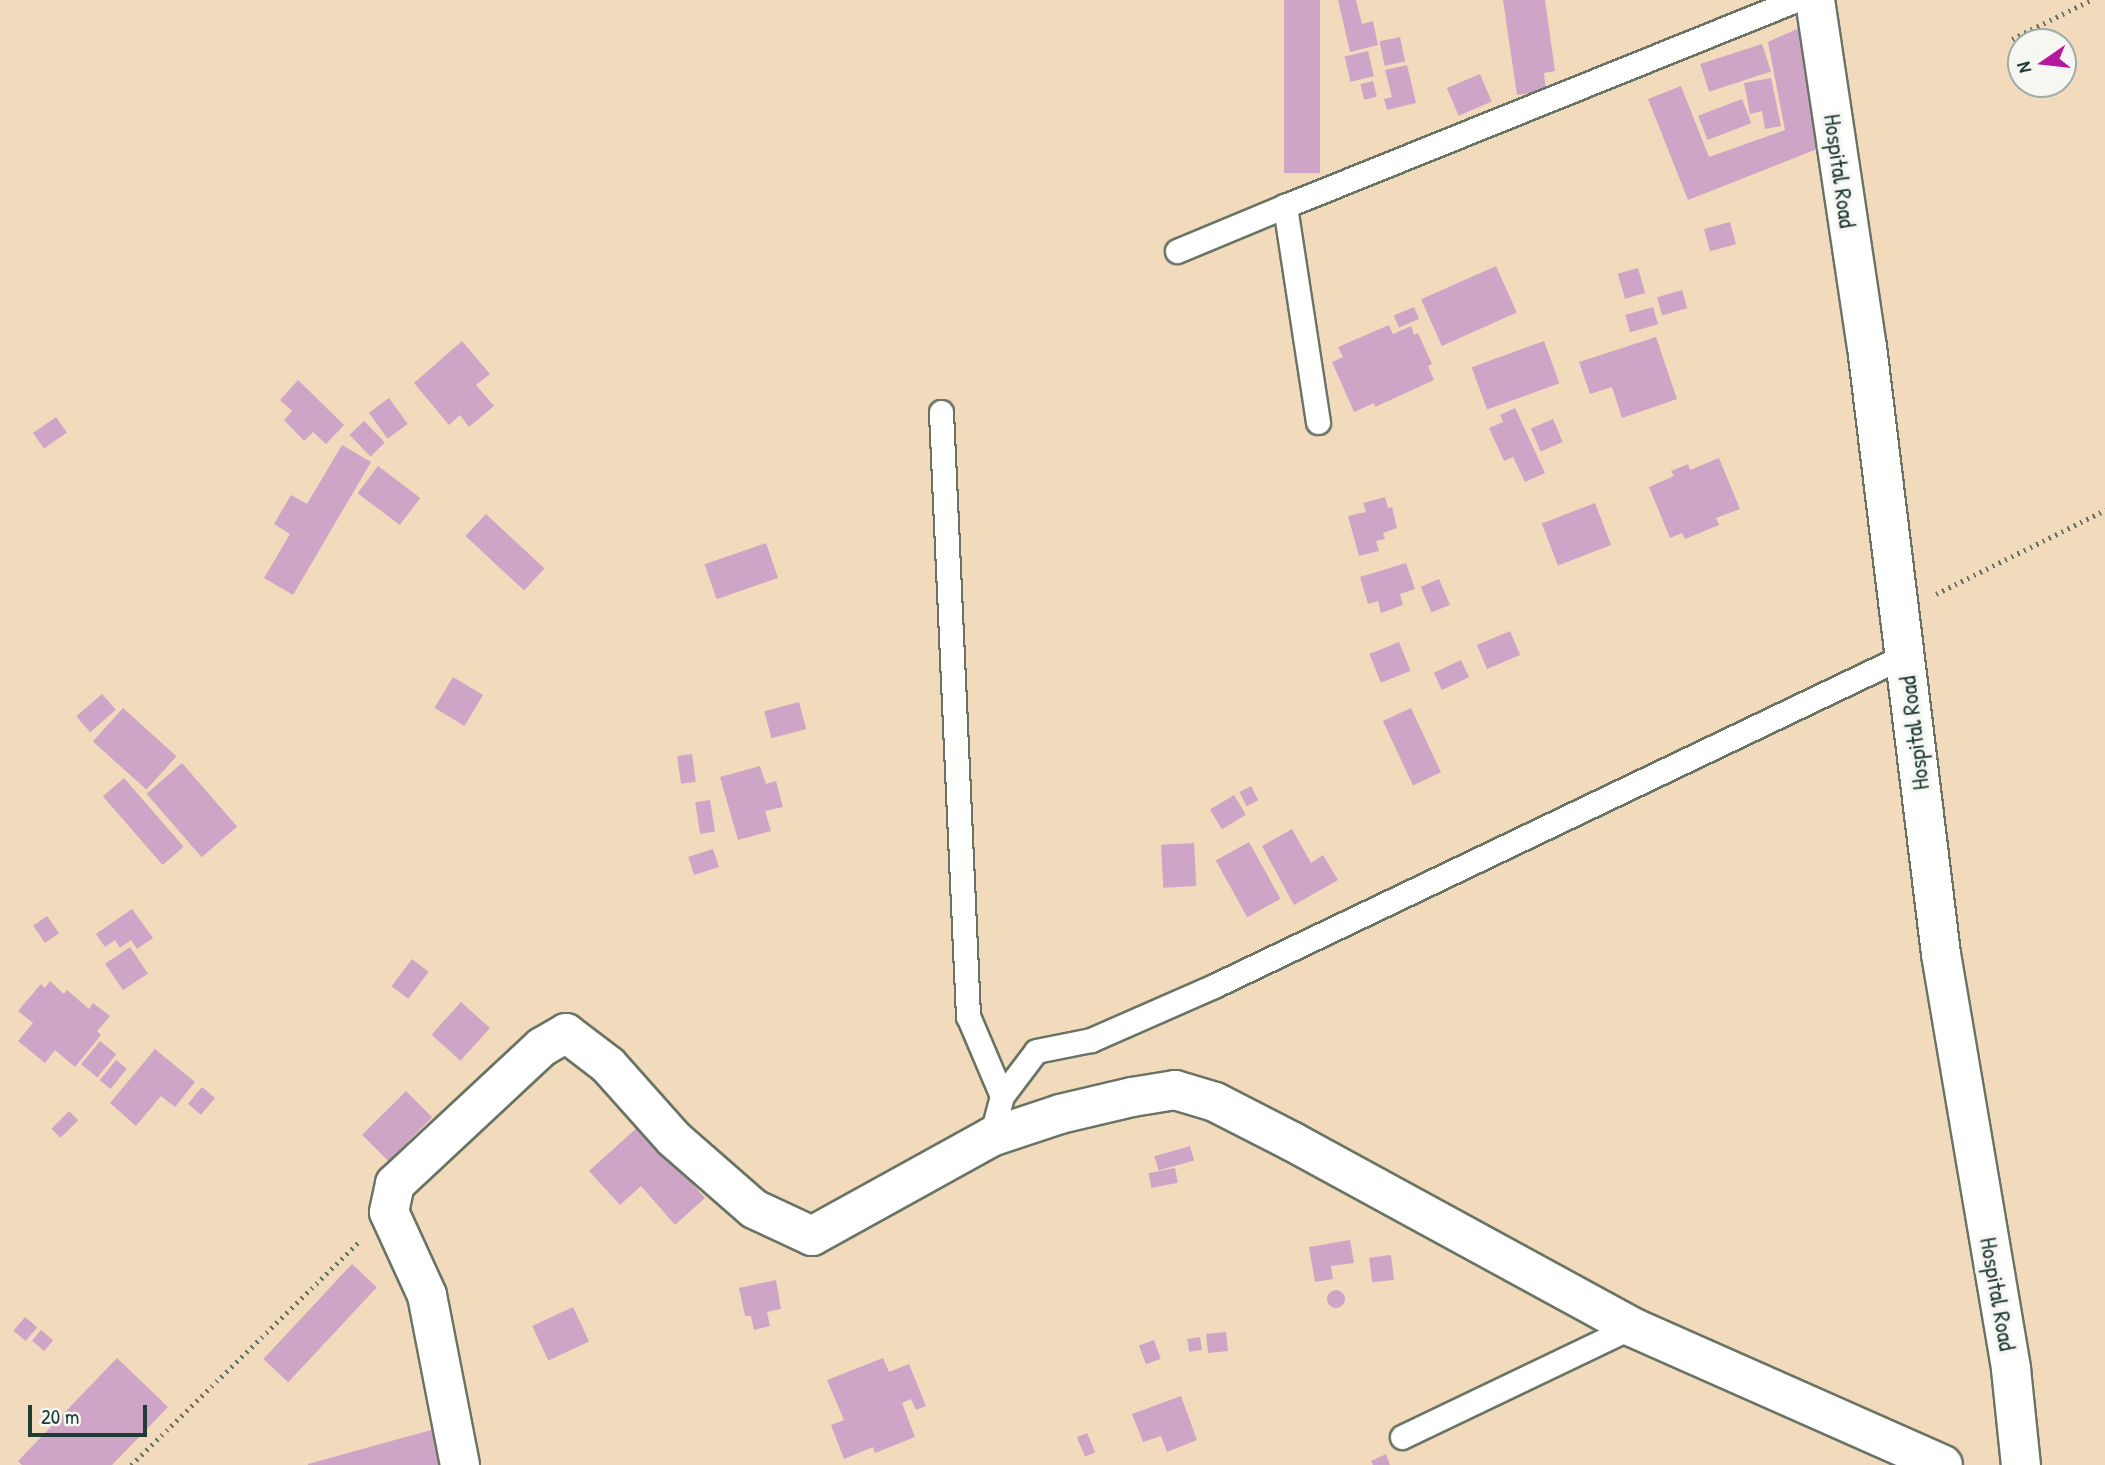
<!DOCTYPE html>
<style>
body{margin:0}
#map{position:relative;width:2105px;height:1465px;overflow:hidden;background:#f2dbbc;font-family:"Patrick Hand",sans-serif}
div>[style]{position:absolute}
.building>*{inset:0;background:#cea5c6;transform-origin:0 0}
.round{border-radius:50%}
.path>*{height:4.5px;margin-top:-2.25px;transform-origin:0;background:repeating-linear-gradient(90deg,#697464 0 2px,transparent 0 7px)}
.roads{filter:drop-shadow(2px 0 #697464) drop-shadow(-2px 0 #697464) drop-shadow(0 2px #697464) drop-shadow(0 -2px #697464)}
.lane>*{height:23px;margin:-11.5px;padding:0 11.5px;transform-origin:11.5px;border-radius:11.5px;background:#fff}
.street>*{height:38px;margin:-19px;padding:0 19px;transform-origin:19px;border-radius:19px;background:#fff}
span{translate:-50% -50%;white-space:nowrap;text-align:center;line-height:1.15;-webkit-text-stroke:7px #f6f6f2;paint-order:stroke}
.street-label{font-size:24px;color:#1f3d34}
.north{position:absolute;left:2007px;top:28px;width:70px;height:70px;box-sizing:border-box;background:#f6f6f2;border:2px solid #a0aca6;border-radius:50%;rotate:256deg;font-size:19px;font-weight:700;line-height:28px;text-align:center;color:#1f3d34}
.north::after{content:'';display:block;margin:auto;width:24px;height:32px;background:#b5179e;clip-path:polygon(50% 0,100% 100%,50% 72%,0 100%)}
.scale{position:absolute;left:28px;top:1405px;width:119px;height:32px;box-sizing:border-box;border:4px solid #1f3d34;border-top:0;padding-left:9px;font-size:21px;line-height:24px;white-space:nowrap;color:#1f3d34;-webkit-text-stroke:5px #f6f6f2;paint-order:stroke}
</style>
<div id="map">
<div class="building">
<i style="left:1284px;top:0;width:36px;height:173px"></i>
<i style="clip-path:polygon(1338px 0,1356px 0,1362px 24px,1373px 21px,1378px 45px,1350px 52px)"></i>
<i style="clip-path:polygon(1503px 0,1545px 0,1555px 71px,1544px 73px,1546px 91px,1517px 95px)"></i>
<i style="clip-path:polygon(1799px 28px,1817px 149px,1688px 200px,1648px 99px,1681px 86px,1709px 157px,1785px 130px,1768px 42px)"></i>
<i style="left:1400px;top:37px;width:25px;height:21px;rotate:78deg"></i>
<i style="left:1762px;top:44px;width:29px;height:65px;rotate:72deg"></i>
<i style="left:1368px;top:51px;width:26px;height:24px;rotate:77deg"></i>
<i style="clip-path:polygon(1407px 65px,1416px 103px,1387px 110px,1384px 99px,1392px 97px,1385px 70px)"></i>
<i style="left:1480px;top:74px;width:30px;height:36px;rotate:67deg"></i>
<i style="clip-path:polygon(1771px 78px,1781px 126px,1765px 129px,1762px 111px,1750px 114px,1744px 83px)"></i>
<i style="left:1373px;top:81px;width:16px;height:13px;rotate:76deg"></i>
<i style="left:1742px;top:99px;width:26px;height:47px;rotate:69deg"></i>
<i style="left:1730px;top:222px;width:23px;height:27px;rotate:75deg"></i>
<i style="left:1496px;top:266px;width:51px;height:82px;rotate:66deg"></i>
<i style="left:1638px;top:268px;width:26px;height:21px;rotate:74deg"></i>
<i style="left:1682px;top:290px;width:19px;height:26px;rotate:74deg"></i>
<i style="left:1414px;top:307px;width:13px;height:22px;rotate:67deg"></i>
<i style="left:1653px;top:307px;width:18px;height:29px;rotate:74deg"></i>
<i style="clip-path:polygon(1389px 325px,1393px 334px,1411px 326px,1414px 335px,1418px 333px,1432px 364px,1428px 366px,1434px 380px,1375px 407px,1374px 403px,1354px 412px,1332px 362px,1343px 357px,1338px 347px)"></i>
<i style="clip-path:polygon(1656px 337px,1677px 399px,1622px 418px,1612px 387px,1590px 394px,1579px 362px)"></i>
<i style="clip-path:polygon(462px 341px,490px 374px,476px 385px,494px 406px,469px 427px,460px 415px,449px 425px,414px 383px)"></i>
<i style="left:1544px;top:341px;width:45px;height:77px;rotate:70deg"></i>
<i style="clip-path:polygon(298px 380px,344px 425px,326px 444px,313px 432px,304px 441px,284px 420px,292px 411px,280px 400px)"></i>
<i style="left:389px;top:398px;width:32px;height:25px;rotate:54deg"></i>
<i style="clip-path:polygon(1515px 408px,1545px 473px,1525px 482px,1513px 457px,1504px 461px,1489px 428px,1503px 422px,1500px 415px)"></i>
<i style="left:56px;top:417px;width:19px;height:28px;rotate:55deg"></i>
<i style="left:1553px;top:419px;width:25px;height:24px;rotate:67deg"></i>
<i style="left:364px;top:421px;width:30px;height:20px;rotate:46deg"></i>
<i style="clip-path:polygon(342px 445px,371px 462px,293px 595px,264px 578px,290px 534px,274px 524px,291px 495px,307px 504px)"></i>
<i style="clip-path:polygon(1719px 458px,1740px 509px,1716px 518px,1719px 525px,1685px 539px,1682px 533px,1670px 538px,1649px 487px,1674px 476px,1671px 471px,1688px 464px,1690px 470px)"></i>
<i style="left:378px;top:466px;width:53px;height:34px;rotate:37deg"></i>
<i style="clip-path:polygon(1385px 497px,1388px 508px,1392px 507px,1397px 528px,1383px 533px,1385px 539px,1376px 541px,1379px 551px,1359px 556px,1348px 516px,1366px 512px,1363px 503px)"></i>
<i style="left:1595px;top:503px;width:45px;height:57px;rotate:69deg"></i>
<i style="left:486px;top:514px;width:80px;height:30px;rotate:43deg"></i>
<i style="left:766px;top:543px;width:37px;height:65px;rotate:71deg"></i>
<i style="clip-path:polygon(1406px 563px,1415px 589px,1400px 594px,1403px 605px,1381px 613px,1378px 601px,1368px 604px,1360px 577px)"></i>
<i style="left:1439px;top:579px;width:28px;height:20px;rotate:67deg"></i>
<i style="left:1510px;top:631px;width:26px;height:36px;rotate:67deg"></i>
<i style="left:1399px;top:642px;width:31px;height:32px;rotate:68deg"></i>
<i style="left:1461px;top:660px;width:19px;height:30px;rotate:65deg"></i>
<i style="left:453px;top:677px;width:35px;height:36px;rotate:31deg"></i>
<i style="left:102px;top:694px;width:21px;height:34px;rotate:49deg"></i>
<i style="left:799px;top:702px;width:28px;height:36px;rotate:75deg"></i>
<i style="left:123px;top:708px;width:72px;height:45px;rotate:42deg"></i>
<i style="left:1411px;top:708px;width:71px;height:31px;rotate:65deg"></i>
<i style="left:692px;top:754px;width:28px;height:15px;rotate:82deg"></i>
<i style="left:182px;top:763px;width:84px;height:47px;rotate:49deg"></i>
<i style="clip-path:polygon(760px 766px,766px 784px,776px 781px,783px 807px,765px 811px,771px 831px,738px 840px,720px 777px)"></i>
<i style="left:124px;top:778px;width:91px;height:28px;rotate:49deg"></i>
<i style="left:1251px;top:786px;width:16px;height:13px;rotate:63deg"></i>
<i style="left:1234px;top:795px;width:23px;height:28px;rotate:59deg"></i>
<i style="left:710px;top:800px;width:32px;height:15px;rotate:81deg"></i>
<i style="clip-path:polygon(1292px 829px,1311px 863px,1323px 855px,1338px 880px,1294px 905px,1262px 846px)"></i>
<i style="left:1249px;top:842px;width:65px;height:38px;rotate:61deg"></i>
<i style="left:1194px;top:843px;width:43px;height:33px;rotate:87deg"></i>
<i style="left:713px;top:849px;width:19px;height:26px;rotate:72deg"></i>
<i style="clip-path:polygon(132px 909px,153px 938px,137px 949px,131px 940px,120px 948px,115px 940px,105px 947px,96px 934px)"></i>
<i style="left:47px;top:916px;width:21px;height:17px;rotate:55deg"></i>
<i style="left:130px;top:947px;width:32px;height:30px;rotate:56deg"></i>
<i style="left:412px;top:959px;width:21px;height:34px;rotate:37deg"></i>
<i style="clip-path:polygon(50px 981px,64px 994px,67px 990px,89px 1009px,93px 1003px,110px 1016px,97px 1031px,101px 1035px,75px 1067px,55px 1050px,45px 1063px,18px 1041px,33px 1023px,18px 1011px,41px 984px,45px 988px)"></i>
<i style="left:461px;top:1002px;width:39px;height:44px;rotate:42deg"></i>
<i style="left:100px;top:1041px;width:21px;height:30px;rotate:39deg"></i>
<i style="clip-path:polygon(155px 1049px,195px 1082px,175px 1107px,161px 1096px,136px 1126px,110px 1103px)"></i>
<i style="left:116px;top:1060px;width:14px;height:26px;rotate:39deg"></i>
<i style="left:202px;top:1087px;width:17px;height:22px;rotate:40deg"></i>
<i style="left:406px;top:1091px;width:37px;height:62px;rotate:45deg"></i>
<i style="left:69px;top:1111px;width:13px;height:25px;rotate:45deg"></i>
<i style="clip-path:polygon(640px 1125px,705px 1198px,675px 1225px,641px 1186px,620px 1205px,589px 1171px)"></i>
<i style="left:1190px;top:1146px;width:15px;height:37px;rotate:74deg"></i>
<i style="left:1175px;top:1168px;width:15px;height:27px;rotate:79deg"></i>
<i style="clip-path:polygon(1350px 1240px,1354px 1263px,1331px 1266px,1333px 1279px,1315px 1282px,1309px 1247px)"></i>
<i style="left:1391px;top:1255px;width:25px;height:22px;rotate:83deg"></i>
<i style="left:352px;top:1264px;width:34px;height:130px;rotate:43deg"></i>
<i style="clip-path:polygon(776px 1280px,781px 1309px,767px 1312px,770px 1326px,754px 1330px,751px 1316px,745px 1316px,739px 1288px)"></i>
<i class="round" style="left:1327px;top:1290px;width:18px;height:18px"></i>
<i style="left:573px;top:1307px;width:38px;height:45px;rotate:65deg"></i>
<i style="left:25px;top:1317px;width:16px;height:18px;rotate:40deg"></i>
<i style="left:41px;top:1330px;width:16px;height:14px;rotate:40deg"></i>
<i style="left:1226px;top:1332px;width:19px;height:20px;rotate:84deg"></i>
<i style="left:1200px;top:1337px;width:13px;height:13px;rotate:81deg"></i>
<i style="left:1154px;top:1340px;width:20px;height:16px;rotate:70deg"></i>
<i style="clip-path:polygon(117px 1358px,168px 1407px,112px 1465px,22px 1465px,18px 1461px)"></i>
<i style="clip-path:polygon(883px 1358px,889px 1372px,909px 1364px,926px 1406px,916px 1410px,911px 1399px,902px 1403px,915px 1437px,875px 1453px,873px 1447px,844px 1459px,831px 1425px,844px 1420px,827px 1380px)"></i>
<i style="clip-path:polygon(1181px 1396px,1197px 1440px,1167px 1452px,1161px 1436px,1143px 1442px,1132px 1414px)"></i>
<i style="clip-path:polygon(442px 1427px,453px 1465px,308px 1465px,308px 1464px)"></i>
<i style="left:1087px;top:1433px;width:21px;height:11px;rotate:67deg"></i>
<i style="clip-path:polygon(1386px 1454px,1390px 1465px,1373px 1465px,1371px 1461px)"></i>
</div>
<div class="path">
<i style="left:2012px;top:39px;width:88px;rotate:-26.3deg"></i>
<i style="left:1936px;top:594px;width:189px;rotate:-26.4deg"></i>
<i style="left:131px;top:1465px;width:319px;rotate:-44.4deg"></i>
</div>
<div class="roads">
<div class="lane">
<i style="left:1177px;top:251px;width:117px;rotate:-22.6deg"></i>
<i style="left:941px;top:412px;width:605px;rotate:87.44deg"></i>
<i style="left:968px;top:1016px;width:87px;rotate:67deg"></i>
<i style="left:1318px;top:422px;width:219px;rotate:-98.7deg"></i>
<i style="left:1285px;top:206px;width:551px;rotate:-21.96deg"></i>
<i style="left:991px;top:1137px;width:42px;rotate:-75deg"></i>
<i style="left:1002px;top:1096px;width:56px;rotate:-52.9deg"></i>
<i style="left:1036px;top:1051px;width:56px;rotate:-11.3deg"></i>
<i style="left:1091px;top:1040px;width:134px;rotate:-23.7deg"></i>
<i style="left:1214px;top:986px;width:765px;rotate:-25.56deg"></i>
<i style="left:1402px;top:1437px;width:255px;rotate:-25.6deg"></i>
</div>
<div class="street">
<i style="left:1815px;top:0;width:351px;rotate:81.5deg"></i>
<i style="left:1867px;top:347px;width:611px;rotate:83.05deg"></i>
<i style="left:1941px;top:954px;width:421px;rotate:80.4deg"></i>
<i style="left:2011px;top:1369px;width:97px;rotate:84.1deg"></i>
<i style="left:460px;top:1465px;width:173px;rotate:-101deg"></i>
<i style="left:427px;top:1295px;width:91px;rotate:-114.6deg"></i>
<i style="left:389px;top:1212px;width:29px;rotate:-78deg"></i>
<i style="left:395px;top:1184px;width:201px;rotate:-43deg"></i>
<i style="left:542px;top:1047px;width:28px;rotate:-30deg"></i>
<i style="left:566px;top:1033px;width:53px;rotate:37.3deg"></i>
<i style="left:608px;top:1065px;width:99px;rotate:48.3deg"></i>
<i style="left:674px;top:1139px;width:106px;rotate:41.2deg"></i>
<i style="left:754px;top:1209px;width:64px;rotate:25deg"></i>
<i style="left:812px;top:1236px;width:205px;rotate:-28.9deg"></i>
<i style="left:991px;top:1137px;width:73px;rotate:-18.4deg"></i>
<i style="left:1060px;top:1114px;width:74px;rotate:-13.3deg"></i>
<i style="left:1132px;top:1097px;width:44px;rotate:-9.2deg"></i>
<i style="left:1175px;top:1090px;width:42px;rotate:16.7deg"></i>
<i style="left:1215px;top:1102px;width:88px;rotate:27.1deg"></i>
<i style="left:1293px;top:1142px;width:386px;rotate:28.6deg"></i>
<i style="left:1632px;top:1327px;width:340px;rotate:23.9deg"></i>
</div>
</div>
<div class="street-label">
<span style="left:1840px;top:171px;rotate:82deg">Hospital Road</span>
<span style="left:1914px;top:733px;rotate:-97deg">Hospital Road</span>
<span style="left:1998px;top:1294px;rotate:80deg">Hospital Road</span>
</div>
<div class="north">N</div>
<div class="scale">20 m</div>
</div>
